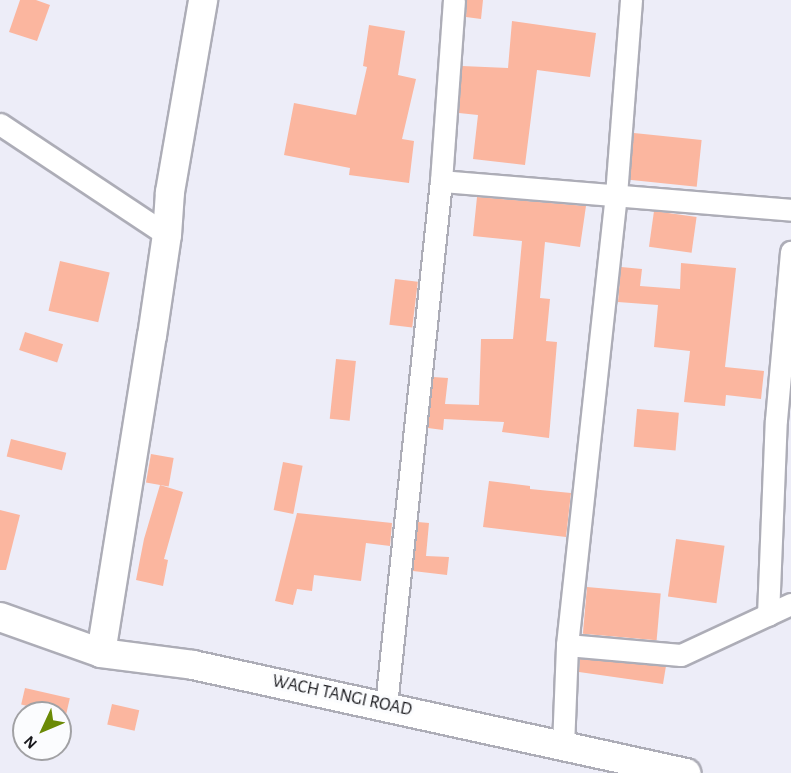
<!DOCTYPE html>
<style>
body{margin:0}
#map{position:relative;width:791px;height:773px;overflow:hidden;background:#ededf8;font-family:"Alegreya Sans",sans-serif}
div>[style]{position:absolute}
.building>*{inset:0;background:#fbb69f;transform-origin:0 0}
.roads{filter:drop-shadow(2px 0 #adadb7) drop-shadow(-2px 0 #adadb7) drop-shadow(0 2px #adadb7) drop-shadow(0 -2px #adadb7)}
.street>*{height:21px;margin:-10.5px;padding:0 10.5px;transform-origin:10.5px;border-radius:10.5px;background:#fff}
.secondary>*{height:28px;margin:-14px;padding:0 14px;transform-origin:14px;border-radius:14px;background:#fff}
span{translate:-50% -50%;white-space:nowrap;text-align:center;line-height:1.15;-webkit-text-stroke:6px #fbfcfe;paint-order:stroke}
.street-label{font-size:18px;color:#19191d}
.north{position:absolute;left:12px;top:701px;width:60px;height:60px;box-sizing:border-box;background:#fbfcfe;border:2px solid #a1a1a4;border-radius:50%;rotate:226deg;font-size:16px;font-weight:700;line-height:24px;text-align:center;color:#19191d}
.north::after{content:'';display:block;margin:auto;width:21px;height:27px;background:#6b8a06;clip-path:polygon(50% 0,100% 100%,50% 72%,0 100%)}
</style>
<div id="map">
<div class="building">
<i style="clip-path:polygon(20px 0,36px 0,50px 5px,37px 41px,9px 32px)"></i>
<i style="clip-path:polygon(467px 0,483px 0,481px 19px,466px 17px)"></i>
<i style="clip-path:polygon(512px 21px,596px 33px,590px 77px,537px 70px,525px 165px,473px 159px,478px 115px,459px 113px,462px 66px,508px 68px)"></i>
<i style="clip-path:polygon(369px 25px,405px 31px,398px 75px,416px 79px,402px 139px,414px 141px,409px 183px,349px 175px,350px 168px,284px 155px,294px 103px,356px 115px,367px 67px,363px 66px)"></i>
<i style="left:634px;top:133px;width:68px;height:47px;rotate:6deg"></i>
<i style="clip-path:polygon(477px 197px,586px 206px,580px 247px,545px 242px,540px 298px,550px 299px,546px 341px,557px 342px,549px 438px,502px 432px,504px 422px,444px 419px,443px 430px,428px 428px,433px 377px,448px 378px,445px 404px,479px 405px,481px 339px,513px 339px,522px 241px,473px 236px)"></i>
<i style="left:654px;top:211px;width:43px;height:36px;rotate:8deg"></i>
<i style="left:60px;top:261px;width:51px;height:51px;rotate:13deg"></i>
<i style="clip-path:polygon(681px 263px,736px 268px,725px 367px,764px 371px,761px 399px,726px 395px,725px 406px,684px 402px,690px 351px,654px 347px,658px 305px,618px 302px,621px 267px,642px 269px,640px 286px,680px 289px)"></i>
<i style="left:395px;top:279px;width:23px;height:46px;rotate:7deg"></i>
<i style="left:25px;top:332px;width:40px;height:19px;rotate:18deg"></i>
<i style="left:336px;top:359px;width:20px;height:60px;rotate:6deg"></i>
<i style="left:637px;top:409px;width:42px;height:38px;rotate:5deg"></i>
<i style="left:11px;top:439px;width:57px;height:18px;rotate:14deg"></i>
<i style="left:151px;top:454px;width:23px;height:29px;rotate:10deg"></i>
<i style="left:283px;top:462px;width:20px;height:49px;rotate:11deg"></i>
<i style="clip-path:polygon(489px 481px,530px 486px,530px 489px,571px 493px,566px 537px,483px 527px)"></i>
<i style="clip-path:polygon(160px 485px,183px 492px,164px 559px,168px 560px,163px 586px,136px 580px,144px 539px)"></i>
<i style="clip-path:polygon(0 510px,20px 515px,6px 570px,0 570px)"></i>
<i style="clip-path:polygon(297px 513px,392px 523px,390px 546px,366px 543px,361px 581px,314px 575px,312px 591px,297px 589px,293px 605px,275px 601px)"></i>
<i style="clip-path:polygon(418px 522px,429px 523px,426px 556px,449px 557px,447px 575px,413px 571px)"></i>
<i style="left:676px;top:539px;width:49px;height:58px;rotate:8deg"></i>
<i style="left:587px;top:587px;width:74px;height:47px;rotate:5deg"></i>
<i style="clip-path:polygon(580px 659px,666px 666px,663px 684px,579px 672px)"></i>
<i style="left:25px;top:688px;width:46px;height:17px;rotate:13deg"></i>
<i style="left:112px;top:704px;width:28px;height:21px;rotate:13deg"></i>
</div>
<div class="roads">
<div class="street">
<i style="left:0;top:124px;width:201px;rotate:33.6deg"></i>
<i style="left:441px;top:181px;width:351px;rotate:4.7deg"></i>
<i style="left:768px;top:615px;width:195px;rotate:-87.7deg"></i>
<i style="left:776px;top:420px;width:169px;rotate:-84.9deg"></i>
<i style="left:567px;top:645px;width:114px;rotate:5deg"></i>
<i style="left:681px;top:655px;width:121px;rotate:-24.9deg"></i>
<i style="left:386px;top:705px;width:527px;rotate:-84.01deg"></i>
<i style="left:441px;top:181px;width:181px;rotate:-85.9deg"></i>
<i style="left:563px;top:746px;width:101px;rotate:-87.7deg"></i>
<i style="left:567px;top:645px;width:453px;rotate:-83.8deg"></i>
<i style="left:616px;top:195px;width:196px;rotate:-85.6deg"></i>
</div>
<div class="secondary">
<i style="left:0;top:617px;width:107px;rotate:19.6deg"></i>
<i style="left:101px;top:653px;width:93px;rotate:7.4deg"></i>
<i style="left:193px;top:665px;width:505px;rotate:12.36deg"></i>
<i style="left:101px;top:653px;width:321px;rotate:-80.9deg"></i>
<i style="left:152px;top:336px;width:102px;rotate:-81.6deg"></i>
<i style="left:167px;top:235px;width:43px;rotate:-86deg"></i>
<i style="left:170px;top:192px;width:195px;rotate:-80.2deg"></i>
</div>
</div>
<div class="street-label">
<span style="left:342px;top:696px;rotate:12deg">WACH TANGI ROAD</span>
</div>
<div class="north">N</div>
</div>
